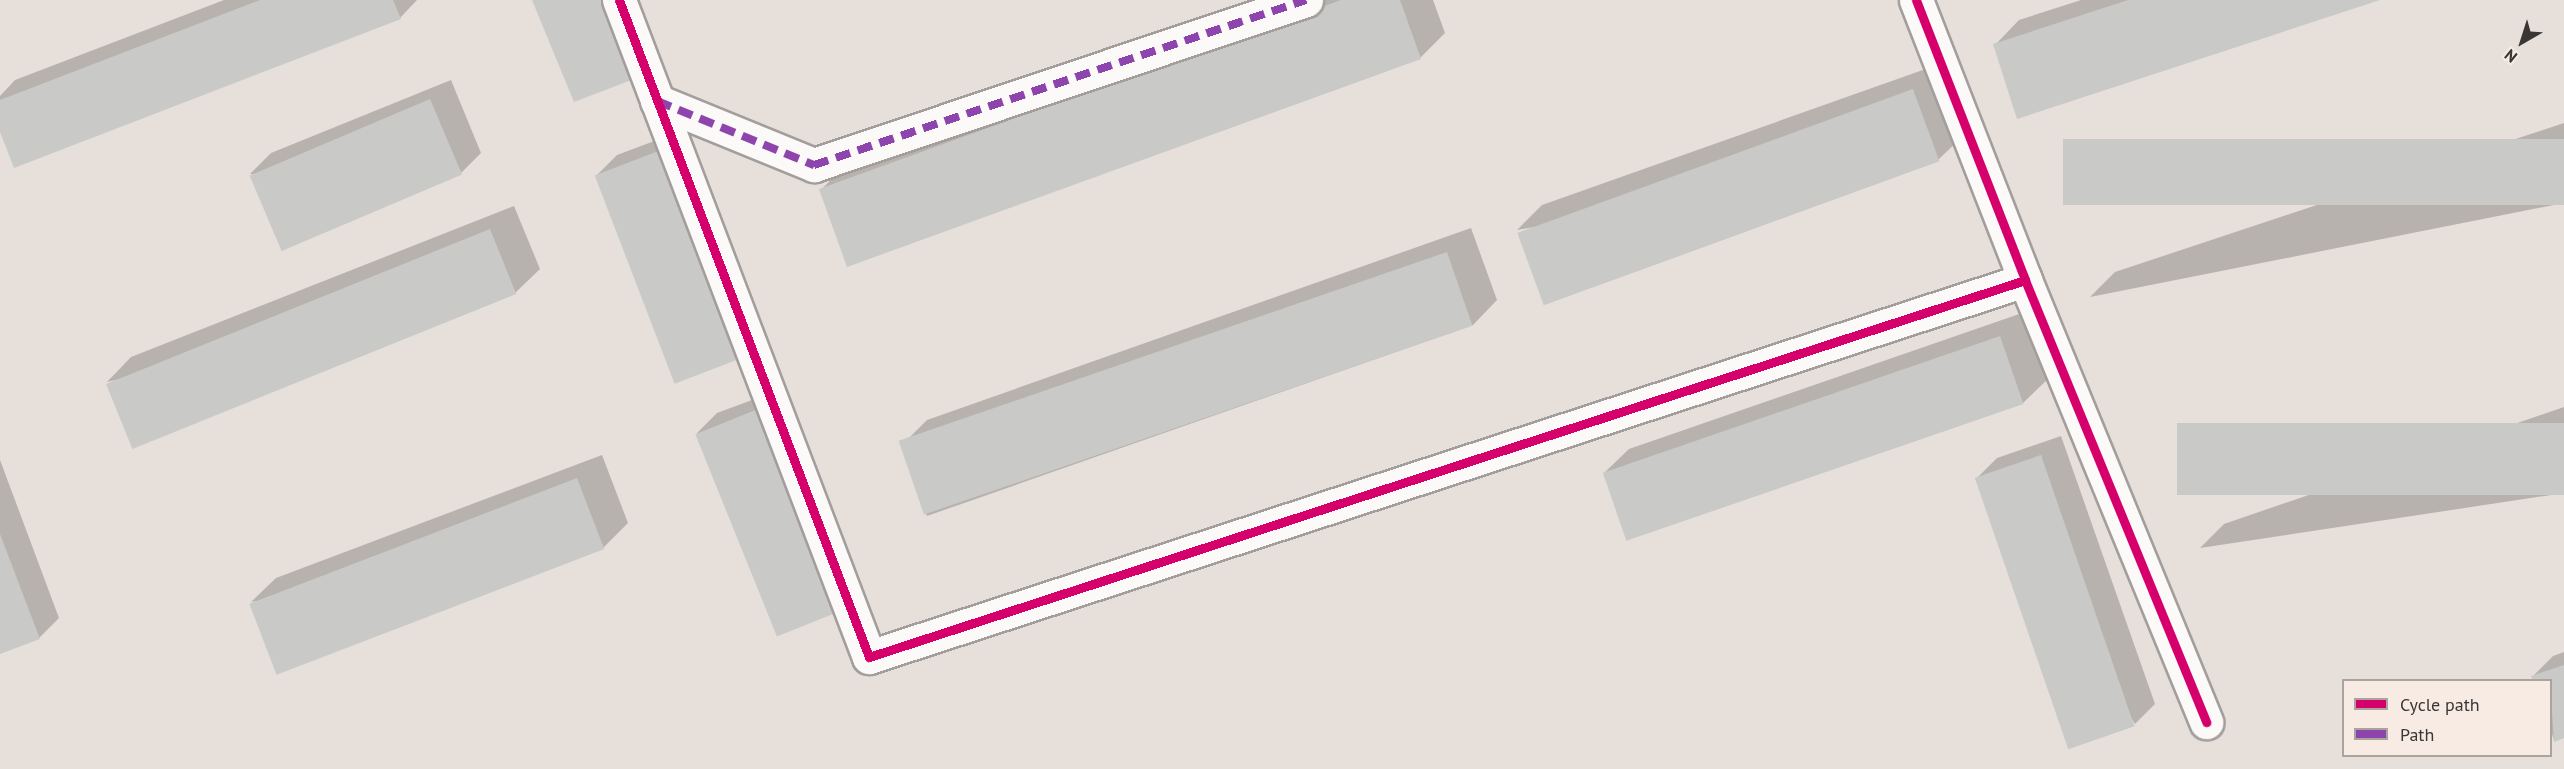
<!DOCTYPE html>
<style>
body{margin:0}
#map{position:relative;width:2564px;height:769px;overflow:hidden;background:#e6dfda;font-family:"PT Sans",sans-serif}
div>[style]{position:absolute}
.shadow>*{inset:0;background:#0003}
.building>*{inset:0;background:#c9c9c7;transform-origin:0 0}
.roads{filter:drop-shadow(2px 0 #a39e9b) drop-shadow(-2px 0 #a39e9b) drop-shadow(0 2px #a39e9b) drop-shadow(0 -2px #a39e9b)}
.minor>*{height:33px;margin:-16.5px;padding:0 16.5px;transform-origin:16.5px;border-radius:16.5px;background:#fbfaf9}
.quiet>*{height:8px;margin-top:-4px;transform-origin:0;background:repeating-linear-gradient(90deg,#8e44ad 0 15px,transparent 0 23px)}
.cycleway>*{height:9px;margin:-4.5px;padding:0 4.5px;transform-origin:4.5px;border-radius:4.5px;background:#d6006c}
span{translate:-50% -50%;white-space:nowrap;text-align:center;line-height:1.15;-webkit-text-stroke:4.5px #f7ebe3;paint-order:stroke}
.legend{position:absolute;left:2342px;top:679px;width:210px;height:78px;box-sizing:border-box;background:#f7ebe3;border:2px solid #aba39d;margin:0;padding:8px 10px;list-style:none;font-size:18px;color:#3a3633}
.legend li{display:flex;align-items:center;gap:12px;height:30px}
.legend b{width:30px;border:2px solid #aba39d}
.north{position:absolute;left:2492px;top:12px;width:60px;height:60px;-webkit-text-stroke:4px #f7ebe3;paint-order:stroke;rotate:219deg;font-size:16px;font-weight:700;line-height:24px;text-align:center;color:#3a3633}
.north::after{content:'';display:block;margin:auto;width:21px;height:27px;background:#3a3633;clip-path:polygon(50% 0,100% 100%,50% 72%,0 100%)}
</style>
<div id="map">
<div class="shadow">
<i style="clip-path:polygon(224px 0,417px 0,400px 18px,0 127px,0 96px,15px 80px)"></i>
<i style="clip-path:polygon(1300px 0,1433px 0,1445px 33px,1420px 58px,821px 190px,845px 165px)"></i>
<i style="clip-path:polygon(2081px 0,2376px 0,1995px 45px,2019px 20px)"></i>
<i style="clip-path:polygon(1937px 65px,1963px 136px,1938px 160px,1517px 230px,1542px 205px)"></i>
<i style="clip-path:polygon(451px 80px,481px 153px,461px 173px,250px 174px,271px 153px)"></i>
<i style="clip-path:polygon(2564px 123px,2564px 203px,2090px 297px,2115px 272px)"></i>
<i style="clip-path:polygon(681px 131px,740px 358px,597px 175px,617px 155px)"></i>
<i style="clip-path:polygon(514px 206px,540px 269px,515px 293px,107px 382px,131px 357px)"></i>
<i style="clip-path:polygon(1471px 228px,1497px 300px,1473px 325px,927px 516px,902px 445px,927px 420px)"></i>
<i style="clip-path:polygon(2025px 312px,2048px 379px,2023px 403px,1604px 473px,1629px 449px)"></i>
<i style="clip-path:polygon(784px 388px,862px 589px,842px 609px,697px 433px,717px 413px)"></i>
<i style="clip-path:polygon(2564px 407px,2564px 493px,2200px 548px,2224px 524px)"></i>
<i style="clip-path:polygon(2061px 436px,2155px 704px,2135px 724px,1977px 478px,1997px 458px)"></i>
<i style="clip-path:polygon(602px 455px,628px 523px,603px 548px,251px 602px,276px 578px)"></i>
<i style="clip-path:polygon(0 460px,59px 618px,39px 638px,0 653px)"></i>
<i style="clip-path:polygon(2564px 652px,2564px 737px,2554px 740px,2550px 728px,2550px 680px,2535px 680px,2533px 676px,2553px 656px)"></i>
</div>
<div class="building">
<i style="clip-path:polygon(260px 0,393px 0,401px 19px,14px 168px,0 132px,0 100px)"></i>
<i style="clip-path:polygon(532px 0,602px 0,634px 79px,574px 102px)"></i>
<i style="clip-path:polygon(1341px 0,1400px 0,1421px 59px,847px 267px,819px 189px)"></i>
<i style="clip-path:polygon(2128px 0,2380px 0,2017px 119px,1993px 44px)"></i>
<i style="left:1913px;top:89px;width:77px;height:421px;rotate:70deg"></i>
<i style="left:430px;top:99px;width:82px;height:196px;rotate:67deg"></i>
<i style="left:2564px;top:139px;width:66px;height:501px;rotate:90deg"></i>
<i style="left:661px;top:150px;width:223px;height:71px;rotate:69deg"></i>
<i style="left:490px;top:229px;width:70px;height:414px;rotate:68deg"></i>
<i style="left:1447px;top:252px;width:78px;height:580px;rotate:71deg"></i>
<i style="left:2000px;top:336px;width:72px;height:420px;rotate:71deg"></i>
<i style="left:763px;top:407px;width:218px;height:73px;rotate:68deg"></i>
<i style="left:2564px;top:423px;width:72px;height:387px;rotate:90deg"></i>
<i style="left:2041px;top:455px;width:287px;height:70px;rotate:71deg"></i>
<i style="left:577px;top:478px;width:76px;height:351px;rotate:69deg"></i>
<i style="clip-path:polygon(0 534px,40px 639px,0 654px)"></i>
<i style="clip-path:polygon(2564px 665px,2564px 738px,2554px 742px,2550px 680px,2533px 680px,2531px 676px)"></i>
</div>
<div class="roads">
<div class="minor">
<i style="left:619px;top:0;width:703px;rotate:69.17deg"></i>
<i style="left:869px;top:657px;width:1216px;rotate:-18.06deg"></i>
<i style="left:1916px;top:0;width:300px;rotate:68.7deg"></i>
<i style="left:2025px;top:280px;width:478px;rotate:67.7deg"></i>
<i style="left:657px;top:101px;width:170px;rotate:22.2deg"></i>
<i style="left:814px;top:165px;width:519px;rotate:-18.54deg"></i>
</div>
</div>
<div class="quiet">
<i style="left:657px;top:101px;width:170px;rotate:22.2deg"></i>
<i style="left:814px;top:165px;width:519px;rotate:-18.54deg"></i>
</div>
<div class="cycleway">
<i style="left:619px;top:0;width:703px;rotate:69.17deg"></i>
<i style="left:869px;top:657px;width:1216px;rotate:-18.06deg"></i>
<i style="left:1916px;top:0;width:300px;rotate:68.7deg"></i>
<i style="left:2025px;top:280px;width:478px;rotate:67.7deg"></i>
</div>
<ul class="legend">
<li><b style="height:8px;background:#d6006c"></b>Cycle path</li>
<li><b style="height:8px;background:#8e44ad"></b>Path</li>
</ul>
<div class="north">N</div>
</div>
